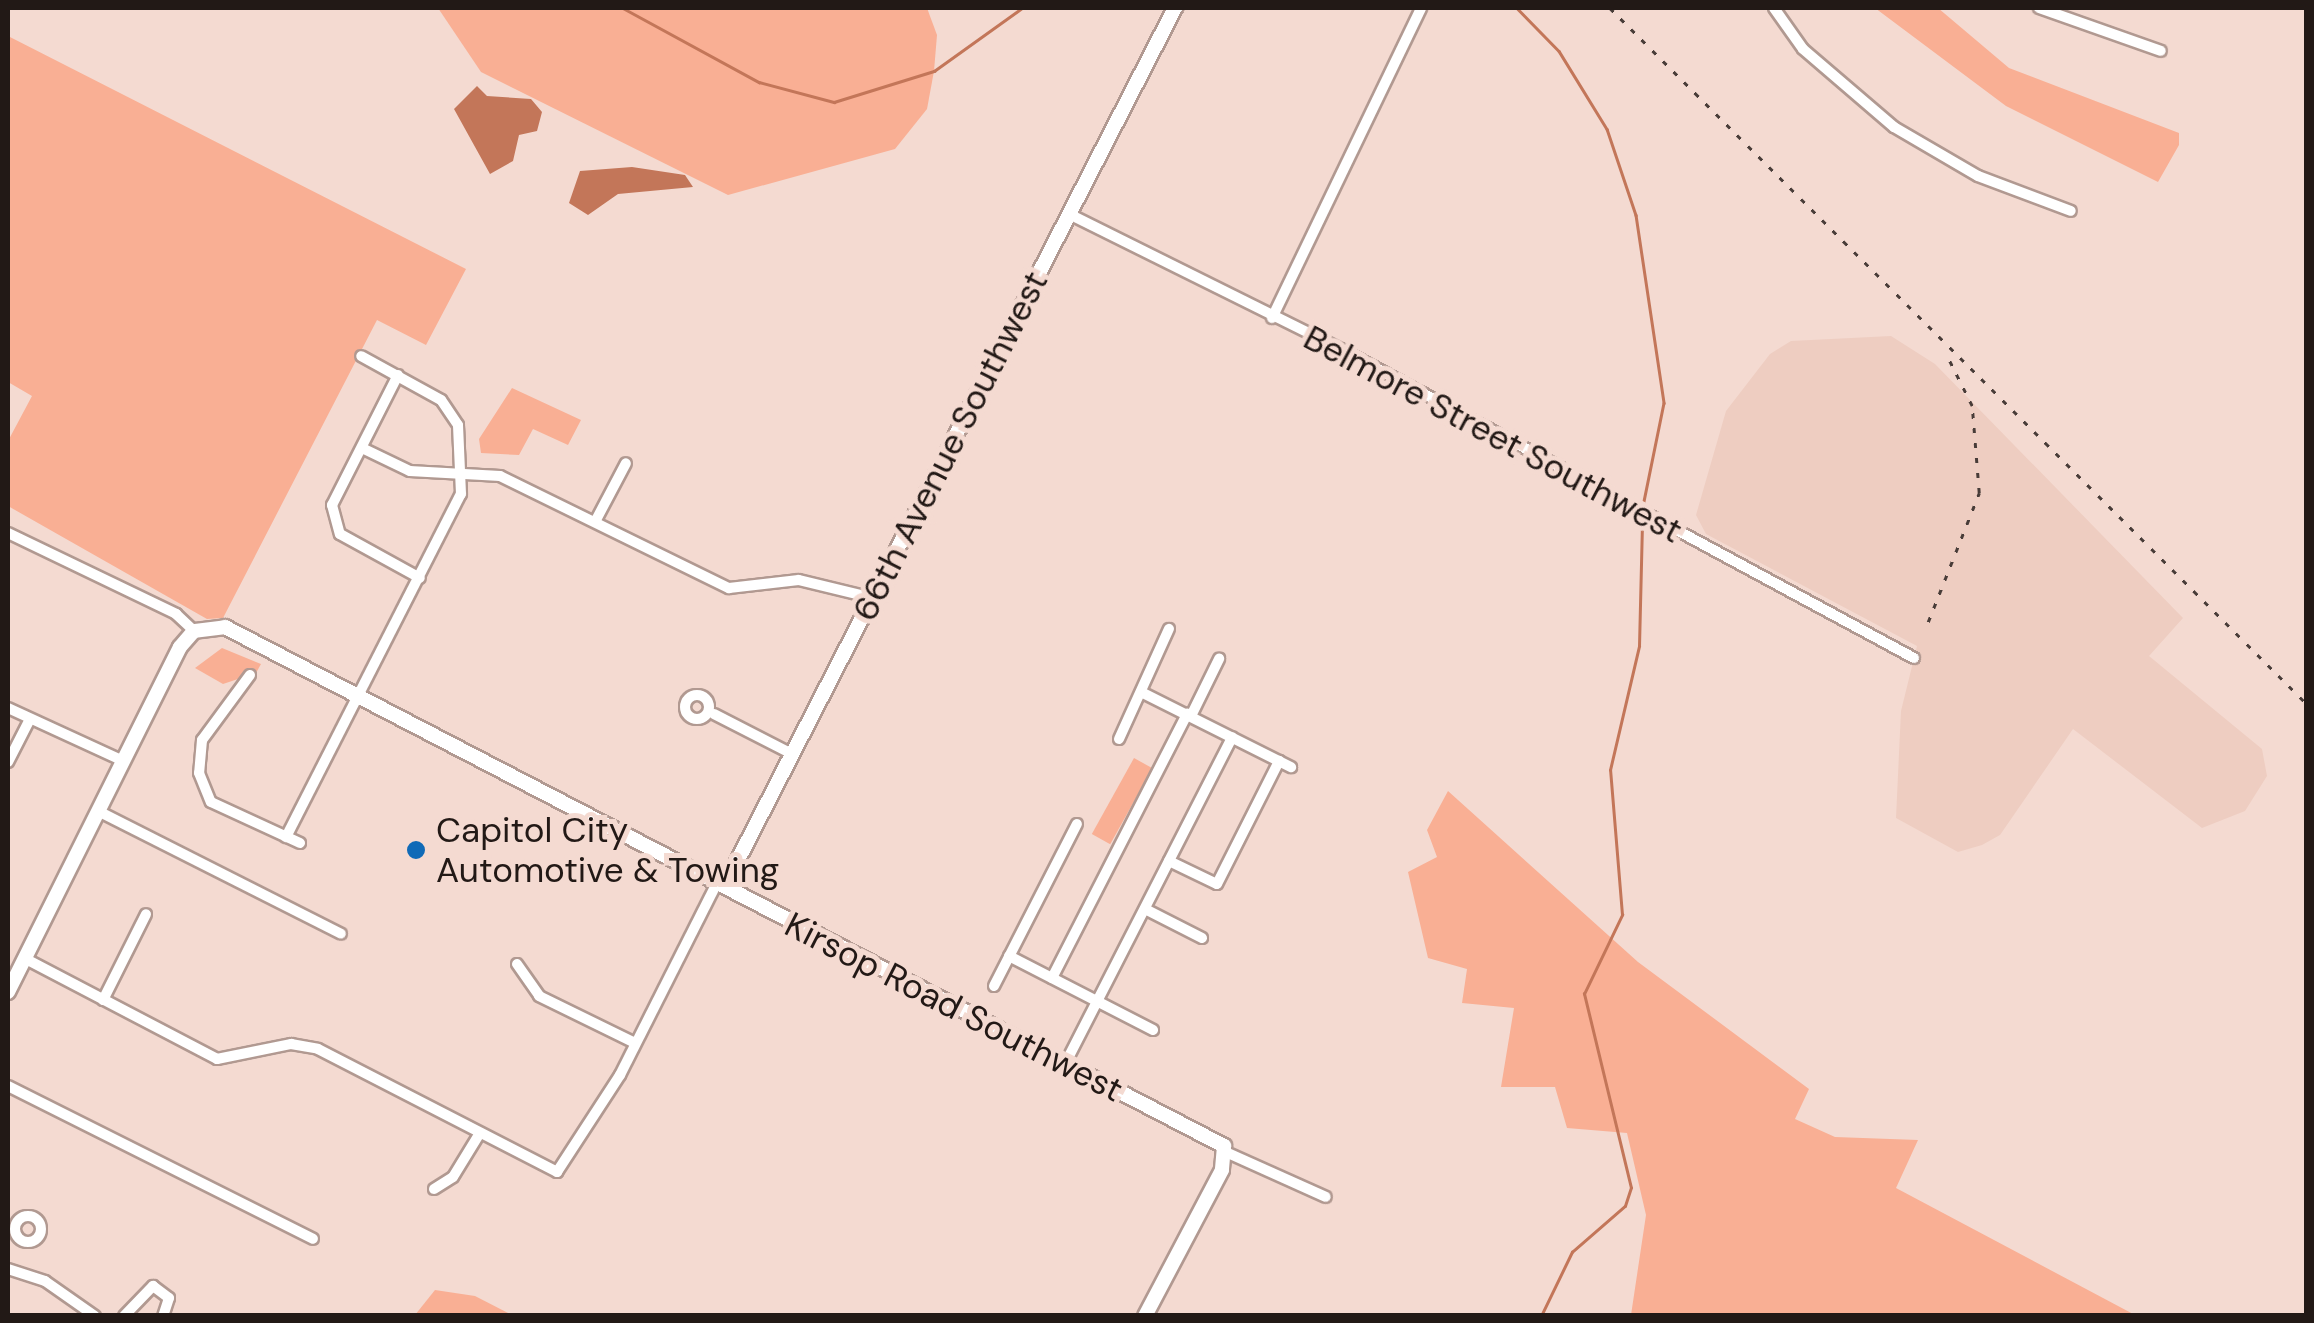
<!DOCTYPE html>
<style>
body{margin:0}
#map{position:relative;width:2314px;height:1323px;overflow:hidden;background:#f4dad1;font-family:"DM Sans",sans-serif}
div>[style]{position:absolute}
.built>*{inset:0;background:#eecdc1}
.green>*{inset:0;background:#f9af94;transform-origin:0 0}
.water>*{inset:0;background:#c37659}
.stream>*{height:2.5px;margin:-1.25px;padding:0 1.25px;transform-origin:1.25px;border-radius:1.25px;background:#c37659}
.roads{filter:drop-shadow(2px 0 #b19991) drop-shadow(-2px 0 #b19991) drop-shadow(0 2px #b19991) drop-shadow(0 -2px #b19991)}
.minor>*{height:10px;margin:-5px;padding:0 5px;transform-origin:5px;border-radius:5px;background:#fff}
.minor>.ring{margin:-5px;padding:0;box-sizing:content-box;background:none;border:10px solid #fff;border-radius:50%}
.tertiary>*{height:14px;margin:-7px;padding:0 7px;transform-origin:7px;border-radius:7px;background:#fff}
.rail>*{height:2.5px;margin-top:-1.25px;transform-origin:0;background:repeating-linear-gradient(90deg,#483c38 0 5px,transparent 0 15px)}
.dots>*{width:28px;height:28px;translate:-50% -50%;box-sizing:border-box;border:5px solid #f4dad1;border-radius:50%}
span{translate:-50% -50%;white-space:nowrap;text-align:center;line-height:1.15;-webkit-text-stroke:10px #f4dad1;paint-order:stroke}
.street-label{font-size:35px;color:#221916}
.poi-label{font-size:35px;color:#221916}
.left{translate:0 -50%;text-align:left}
.frame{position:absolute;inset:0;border:10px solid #221916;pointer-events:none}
</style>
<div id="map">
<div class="built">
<i style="clip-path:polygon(1891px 336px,1935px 364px,2183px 618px,2149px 656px,2262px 749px,2267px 776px,2245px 811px,2202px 828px,2073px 729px,2000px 835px,1982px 845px,1958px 852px,1896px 818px,1901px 711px,1917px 646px,1706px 534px,1696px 515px,1726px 411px,1770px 354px,1791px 341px)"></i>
</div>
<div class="green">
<i style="clip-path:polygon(438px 8px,927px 8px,937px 35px,934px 71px,927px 109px,895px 149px,728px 195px,481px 72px)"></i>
<i style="clip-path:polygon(1875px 8px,1938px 8px,2009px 68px,2179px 133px,2179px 145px,2158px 182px,2006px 106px)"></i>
<i style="clip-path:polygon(8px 36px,466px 269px,426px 345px,377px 320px,223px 618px,207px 619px,8px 506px,8px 441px,32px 396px,8px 382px)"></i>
<i style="clip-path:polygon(512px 388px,581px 420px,568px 445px,533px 429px,519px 455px,481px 453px,479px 439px)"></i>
<i style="clip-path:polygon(222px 648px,261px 664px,256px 673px,223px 684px,195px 668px)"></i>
<i style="left:1134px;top:758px;width:21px;height:87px;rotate:29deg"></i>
<i style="clip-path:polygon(1448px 791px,1638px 962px,1809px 1089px,1795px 1119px,1835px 1137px,1918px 1140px,1896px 1188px,2135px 1315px,1631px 1315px,1646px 1215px,1627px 1133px,1567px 1128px,1555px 1087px,1501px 1087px,1514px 1008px,1462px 1003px,1467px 969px,1428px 958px,1408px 872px,1437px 857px,1427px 830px)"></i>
<i style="clip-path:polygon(435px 1290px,475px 1296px,512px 1315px,415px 1315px)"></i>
</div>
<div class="water">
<i style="clip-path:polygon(477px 86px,487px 96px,531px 99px,542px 112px,537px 131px,519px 135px,513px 161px,490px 174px,454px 109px)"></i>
<i style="clip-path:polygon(632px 167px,685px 175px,693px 187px,618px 194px,588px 215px,569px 203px,580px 171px)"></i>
</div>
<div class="stream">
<i style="left:623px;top:8px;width:155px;rotate:28.6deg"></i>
<i style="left:759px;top:82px;width:78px;rotate:14.9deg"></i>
<i style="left:834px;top:102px;width:105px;rotate:-17.2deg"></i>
<i style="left:934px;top:71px;width:108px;rotate:-35.6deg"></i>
<i style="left:1517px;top:8px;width:60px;rotate:45.7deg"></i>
<i style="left:1559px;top:51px;width:92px;rotate:58.4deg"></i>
<i style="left:1607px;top:129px;width:91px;rotate:71.4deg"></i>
<i style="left:1636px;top:215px;width:190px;rotate:81.5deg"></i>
<i style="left:1664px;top:403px;width:105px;rotate:101.5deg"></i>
<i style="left:1541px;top:1316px;width:71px;rotate:-64.2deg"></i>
<i style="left:1572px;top:1252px;width:70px;rotate:-41deg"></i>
<i style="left:1625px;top:1206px;width:19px;rotate:-72deg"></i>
<i style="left:1631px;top:1188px;width:200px;rotate:-103.6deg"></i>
<i style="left:1584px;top:994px;width:88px;rotate:-64.3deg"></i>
<i style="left:1622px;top:915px;width:145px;rotate:-94.7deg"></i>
<i style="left:1610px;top:770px;width:127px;rotate:-76.8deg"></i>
<i style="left:1639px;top:646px;width:126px;rotate:-88.6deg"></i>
</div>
<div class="roads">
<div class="minor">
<i style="left:1774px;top:8px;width:50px;rotate:54.7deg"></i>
<i style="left:1803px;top:49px;width:120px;rotate:40.6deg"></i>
<i style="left:1894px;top:127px;width:97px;rotate:30.3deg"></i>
<i style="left:1978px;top:176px;width:99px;rotate:20.6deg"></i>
<i style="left:2039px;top:8px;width:129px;rotate:19.4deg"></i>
<i style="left:1069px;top:214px;width:304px;rotate:26.4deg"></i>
<i style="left:1341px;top:349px;width:651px;rotate:28.34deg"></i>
<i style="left:1272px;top:318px;width:344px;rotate:-64.3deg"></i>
<i style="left:398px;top:375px;width:146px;rotate:116.9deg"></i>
<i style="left:332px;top:505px;width:30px;rotate:75deg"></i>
<i style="left:340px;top:534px;width:91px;rotate:28.8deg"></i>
<i style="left:362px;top:448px;width:53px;rotate:25.6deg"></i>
<i style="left:410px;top:471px;width:90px;rotate:3.2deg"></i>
<i style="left:500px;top:476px;width:255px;rotate:26.1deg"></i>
<i style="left:729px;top:588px;width:70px;rotate:-6.5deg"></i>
<i style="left:799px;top:580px;width:76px;rotate:13.7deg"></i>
<i style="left:596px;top:520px;width:64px;rotate:-62.2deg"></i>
<i style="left:8px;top:533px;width:187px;rotate:25.7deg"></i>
<i style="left:176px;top:614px;width:25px;rotate:43deg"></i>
<i style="left:250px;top:675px;width:81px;rotate:126.4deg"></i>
<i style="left:202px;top:740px;width:33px;rotate:95deg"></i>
<i style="left:199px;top:773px;width:31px;rotate:68deg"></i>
<i style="left:211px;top:802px;width:98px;rotate:24.7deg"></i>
<i style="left:1141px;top:692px;width:168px;rotate:26.6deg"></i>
<i class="ring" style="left:685px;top:695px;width:14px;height:14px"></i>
<i style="left:8px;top:708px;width:127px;rotate:24.7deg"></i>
<i style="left:714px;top:714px;width:88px;rotate:27.1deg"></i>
<i style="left:1191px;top:716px;width:64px;rotate:-63.8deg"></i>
<i style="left:1119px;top:739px;width:121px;rotate:-65.6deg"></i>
<i style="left:8px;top:762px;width:48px;rotate:-62.9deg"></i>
<i style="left:98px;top:811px;width:272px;rotate:26.8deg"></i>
<i style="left:286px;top:837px;width:385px;rotate:-63deg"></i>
<i style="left:461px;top:494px;width:69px;rotate:-92.5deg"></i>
<i style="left:458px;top:425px;width:30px;rotate:-124deg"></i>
<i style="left:441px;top:400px;width:91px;rotate:-151.2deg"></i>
<i style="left:1169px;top:861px;width:53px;rotate:25.6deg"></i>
<i style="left:1217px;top:884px;width:138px;rotate:-63.2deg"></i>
<i style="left:1145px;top:909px;width:64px;rotate:27deg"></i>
<i style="left:1009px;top:956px;width:162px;rotate:27.2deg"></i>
<i style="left:24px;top:958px;width:218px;rotate:27.6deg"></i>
<i style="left:217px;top:1059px;width:76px;rotate:-11.5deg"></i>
<i style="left:291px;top:1044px;width:27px;rotate:10deg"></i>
<i style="left:318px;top:1049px;width:269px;rotate:27.2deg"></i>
<i style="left:557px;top:1172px;width:116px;rotate:-57deg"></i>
<i style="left:620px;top:1075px;width:217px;rotate:-63.2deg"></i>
<i style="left:517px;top:964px;width:39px;rotate:55deg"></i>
<i style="left:539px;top:996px;width:107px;rotate:26.1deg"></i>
<i style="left:1052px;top:978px;width:297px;rotate:-62.9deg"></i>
<i style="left:994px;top:986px;width:182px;rotate:-62.9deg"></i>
<i style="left:103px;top:1000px;width:96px;rotate:-63.4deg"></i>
<i style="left:1065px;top:1064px;width:367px;rotate:-62.9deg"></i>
<i style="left:8px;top:1086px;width:341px;rotate:26.6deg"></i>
<i style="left:1228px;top:1153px;width:107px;rotate:24.2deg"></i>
<i style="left:434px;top:1189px;width:22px;rotate:-32deg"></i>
<i style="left:453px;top:1177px;width:52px;rotate:-58.5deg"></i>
<i class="ring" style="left:15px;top:1216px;width:16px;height:16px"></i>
<i style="left:8px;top:1269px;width:39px;rotate:18deg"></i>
<i style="left:45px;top:1281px;width:61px;rotate:35deg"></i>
<i style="left:124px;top:1316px;width:42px;rotate:-46deg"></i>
<i style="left:153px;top:1286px;width:20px;rotate:37deg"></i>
<i style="left:169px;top:1298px;width:19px;rotate:108deg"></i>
</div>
<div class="tertiary">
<i style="left:725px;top:885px;width:986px;rotate:-62.84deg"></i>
<i style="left:8px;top:992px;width:385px;rotate:-63.5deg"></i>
<i style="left:180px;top:647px;width:21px;rotate:-49deg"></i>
<i style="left:194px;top:631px;width:31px;rotate:-7deg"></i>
<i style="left:225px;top:627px;width:1126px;rotate:27.45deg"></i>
<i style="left:1224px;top:1146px;width:24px;rotate:95deg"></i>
<i style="left:1222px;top:1170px;width:165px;rotate:117.8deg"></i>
</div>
</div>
<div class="rail">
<i style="left:1610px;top:8px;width:984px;rotate:44.96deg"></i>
<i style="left:1928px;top:622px;width:139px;rotate:-68.4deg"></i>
<i style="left:1979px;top:493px;width:87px;rotate:-94.6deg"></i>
<i style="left:1972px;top:406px;width:58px;rotate:-116.6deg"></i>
</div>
<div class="dots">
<i style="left:416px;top:850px;background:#106ab7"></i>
</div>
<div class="street-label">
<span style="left:1493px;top:434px;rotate:28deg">Belmore Street Southwest</span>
<span style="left:950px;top:446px;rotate:-63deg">66th Avenue Southwest</span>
<span style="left:954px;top:1007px;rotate:27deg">Kirsop Road Southwest</span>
</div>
<div class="poi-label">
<span class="left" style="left:436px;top:850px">Capitol City<br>Automotive &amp; Towing</span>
</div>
<div class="frame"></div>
</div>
